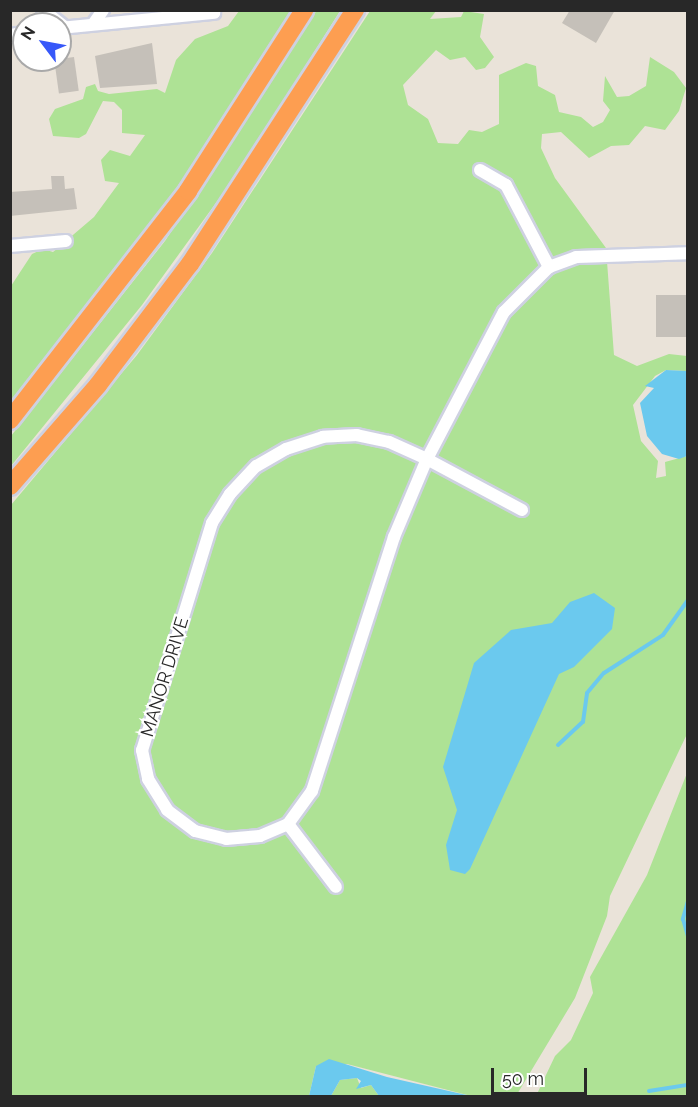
<!DOCTYPE html>
<style>
body{margin:0}
#map{position:relative;width:698px;height:1107px;overflow:hidden;background:#eae3d9;font-family:Raleway,sans-serif}
div>[style]{position:absolute}
.green>*{inset:0;background:#aee295}
.water>*{inset:0;background:#6bc9ee}
.stream>*{height:4px;margin:-2px;padding:0 2px;transform-origin:2px;border-radius:2px;background:#6bc9ee}
.building>*{inset:0;background:#c5c0b9;transform-origin:0 0}
.roads{filter:drop-shadow(2px 0 #ced1e1) drop-shadow(-2px 0 #ced1e1) drop-shadow(0 2px #ced1e1) drop-shadow(0 -2px #ced1e1)}
.minor>*{height:12px;margin:-6px;padding:0 6px;transform-origin:6px;border-radius:6px;background:#fff}
.highway>*{height:18px;margin:-9px;padding:0 9px;transform-origin:9px;border-radius:9px;background:#fd9e51}
span{translate:-50% -50%;white-space:nowrap;text-align:center;line-height:1.15;-webkit-text-stroke:4.5px #fff;paint-order:stroke}
.street-label{font-size:18px;color:#282828}
.frame{position:absolute;inset:0;border:12px solid #282828;pointer-events:none}
.north{position:absolute;left:12px;top:12px;width:60px;height:60px;box-sizing:border-box;background:#fff;border:2px solid #a9a9a9;border-radius:50%;rotate:302deg;font-size:16px;font-weight:700;line-height:24px;text-align:center;color:#282828}
.north::after{content:'';display:block;margin:auto;width:21px;height:27px;background:#3758f9;clip-path:polygon(50% 0,100% 100%,50% 72%,0 100%)}
.scale{position:absolute;left:491px;top:1068px;width:96px;height:27px;box-sizing:border-box;border:3px solid #282828;border-top:0;padding-left:8px;font-size:18px;line-height:21px;white-space:nowrap;color:#282828;-webkit-text-stroke:4px #fff;paint-order:stroke}
</style>
<div id="map">
<div class="green">
<i style="clip-path:polygon(317px 10px,340px 11px,242px 167px,142px 305px,11px 466px,11px 436px,165px 241px)"></i>
<i style="clip-path:polygon(239px 11px,293px 11px,173px 197px,11px 406px,11px 286px,32px 254px,43px 249px,53px 252px,94px 217px,119px 183px,105px 181px,101px 160px,110px 150px,130px 156px,145px 135px,122px 133px,122px 110px,114px 102px,103px 101px,86px 134px,79px 138px,53px 136px,49px 119px,55px 109px,83px 99px,86px 87px,95px 84px,98px 91px,109px 94px,157px 89px,165px 93px,176px 60px,195px 39px,228px 26px)"></i>
<i style="clip-path:polygon(370px 11px,436px 11px,430px 19px,461px 17px,464px 11px,484px 14px,480px 37px,494px 57px,485px 68px,476px 70px,465px 57px,450px 60px,436px 50px,403px 85px,408px 105px,428px 119px,438px 143px,458px 144px,469px 130px,482px 132px,499px 124px,499px 75px,526px 63px,536px 66px,538px 86px,555px 95px,559px 112px,581px 117px,593px 127px,603px 122px,610px 110px,603px 101px,605px 76px,617px 97px,629px 96px,646px 86px,650px 57px,674px 72px,686px 88px,679px 111px,665px 130px,645px 126px,629px 145px,611px 146px,589px 158px,561px 132px,542px 134px,541px 148px,555px 178px,606px 248px,614px 355px,637px 366px,669px 354px,687px 356px,687px 371px,666px 370px,655px 376px,633px 405px,641px 441px,658px 461px,656px 478px,666px 476px,665px 462px,687px 456px,687px 734px,610px 896px,607px 916px,575px 998px,516px 1096px,471px 1096px,347px 1064px,316px 1066px,309px 1096px,11px 1096px,11px 505px,137px 355px,212px 253px)"></i>
<i style="clip-path:polygon(687px 773px,687px 1096px,536px 1096px,555px 1056px,571px 1040px,593px 993px,590px 977px,647px 875px)"></i>
<i style="clip-path:polygon(357px 1078px,361px 1088px,371px 1085px,379px 1096px,331px 1096px,340px 1080px)"></i>
</div>
<div class="water">
<i style="clip-path:polygon(666px 370px,687px 371px,687px 456px,679px 459px,662px 454px,647px 436px,640px 403px,654px 388px,645px 386px)"></i>
<i style="clip-path:polygon(594px 593px,615px 608px,612px 629px,574px 667px,559px 674px,470px 869px,465px 874px,450px 870px,446px 845px,457px 810px,443px 767px,474px 663px,511px 630px,552px 623px,570px 602px)"></i>
<i style="clip-path:polygon(329px 1059px,387px 1077px,471px 1096px,379px 1096px,371px 1085px,356px 1089px,361px 1081px,357px 1078px,340px 1080px,331px 1096px,309px 1096px,316px 1066px)"></i>
</div>
<div class="stream">
<i style="left:558px;top:745px;width:34px;rotate:-43deg"></i>
<i style="left:583px;top:722px;width:29px;rotate:-82deg"></i>
<i style="left:587px;top:693px;width:26px;rotate:-50deg"></i>
<i style="left:604px;top:673px;width:70px;rotate:-32.8deg"></i>
<i style="left:663px;top:635px;width:43px;rotate:-54.5deg"></i>
<i style="left:688px;top:901px;width:19px;rotate:106deg"></i>
<i style="left:683px;top:919px;width:18px;rotate:74deg"></i>
<i style="left:649px;top:1091px;width:39px;rotate:-9deg"></i>
</div>
<div class="building">
<i style="clip-path:polygon(570px 10px,615px 10px,596px 43px,562px 23px)"></i>
<i style="clip-path:polygon(152px 43px,157px 84px,100px 88px,95px 56px)"></i>
<i style="left:74px;top:57px;width:34px;height:20px;rotate:82deg"></i>
<i style="clip-path:polygon(51px 176px,64px 176px,65px 189px,74px 188px,77px 209px,10px 216px,10px 192px,52px 189px)"></i>
<i style="left:687px;top:295px;width:42px;height:31px;rotate:90deg"></i>
</div>
<div class="roads">
<div class="minor">
<i style="left:43px;top:10px;width:28px;rotate:38deg"></i>
<i style="left:94px;top:23px;width:16px;rotate:-55deg"></i>
<i style="left:60px;top:28px;width:155px;rotate:-5.6deg"></i>
<i style="left:10px;top:35px;width:14px;rotate:-8deg"></i>
<i style="left:480px;top:170px;width:30px;rotate:30deg"></i>
<i style="left:506px;top:185px;width:93px;rotate:62.3deg"></i>
<i style="left:10px;top:246px;width:56px;rotate:-5.1deg"></i>
<i style="left:522px;top:510px;width:108px;rotate:-151.8deg"></i>
<i style="left:427px;top:459px;width:42px;rotate:-155.9deg"></i>
<i style="left:389px;top:442px;width:33px;rotate:-168deg"></i>
<i style="left:357px;top:435px;width:34px;rotate:177deg"></i>
<i style="left:323px;top:437px;width:39px;rotate:162deg"></i>
<i style="left:286px;top:449px;width:34px;rotate:150deg"></i>
<i style="left:256px;top:466px;width:38px;rotate:133deg"></i>
<i style="left:230px;top:494px;width:34px;rotate:122deg"></i>
<i style="left:212px;top:523px;width:238px;rotate:107.1deg"></i>
<i style="left:142px;top:750px;width:30px;rotate:78deg"></i>
<i style="left:148px;top:779px;width:36px;rotate:58deg"></i>
<i style="left:167px;top:810px;width:35px;rotate:37deg"></i>
<i style="left:195px;top:831px;width:32px;rotate:14deg"></i>
<i style="left:226px;top:839px;width:34px;rotate:-5deg"></i>
<i style="left:260px;top:836px;width:30px;rotate:-23deg"></i>
<i style="left:288px;top:824px;width:41px;rotate:-54deg"></i>
<i style="left:312px;top:791px;width:267px;rotate:-72.1deg"></i>
<i style="left:394px;top:537px;width:85px;rotate:-67.1deg"></i>
<i style="left:427px;top:459px;width:166px;rotate:-62.4deg"></i>
<i style="left:504px;top:312px;width:64px;rotate:-45deg"></i>
<i style="left:549px;top:267px;width:29px;rotate:-20deg"></i>
<i style="left:576px;top:257px;width:112px;rotate:-2deg"></i>
<i style="left:288px;top:824px;width:79px;rotate:52.7deg"></i>
</div>
<div class="highway">
<i style="left:10px;top:420px;width:290px;rotate:-52.1deg"></i>
<i style="left:188px;top:191px;width:215px;rotate:-57.3deg"></i>
<i style="left:10px;top:486px;width:134px;rotate:-48.9deg"></i>
<i style="left:98px;top:385px;width:152px;rotate:-52.8deg"></i>
<i style="left:190px;top:264px;width:303px;rotate:-57deg"></i>
</div>
</div>
<div class="street-label">
<span style="left:165px;top:677px;rotate:-73deg">MANOR DRIVE</span>
</div>
<div class="frame"></div>
<div class="north">N</div>
<div class="scale">50 m</div>
</div>
